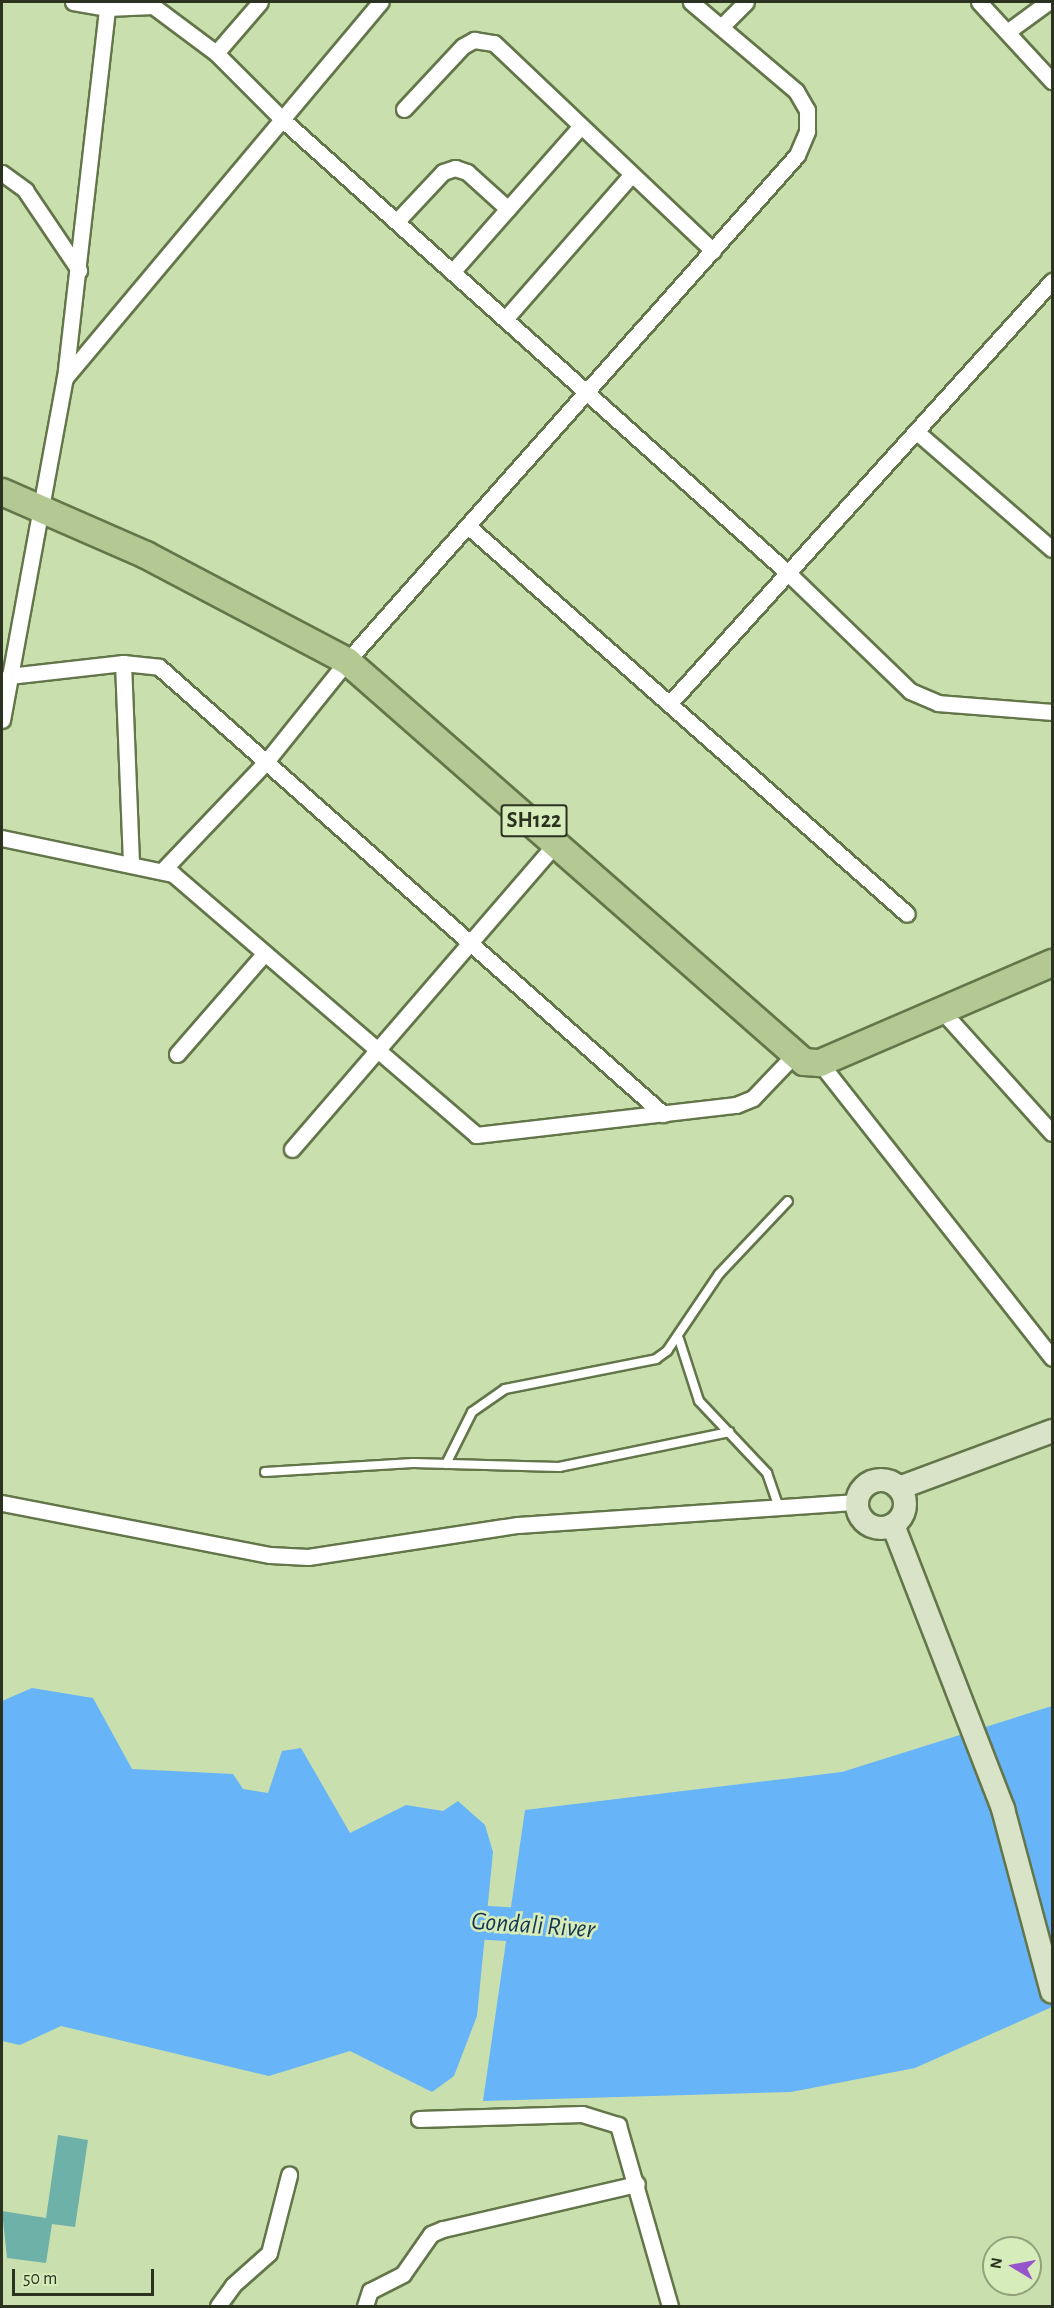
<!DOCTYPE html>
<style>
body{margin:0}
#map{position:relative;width:1054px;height:2308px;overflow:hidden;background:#c9dfae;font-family:"Alegreya Sans",sans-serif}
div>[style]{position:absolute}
.water>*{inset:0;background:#67b4f8}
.river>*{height:34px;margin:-17px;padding:0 17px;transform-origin:17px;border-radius:17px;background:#67b4f8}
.building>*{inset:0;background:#6eb1a9}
.roads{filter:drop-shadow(2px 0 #637649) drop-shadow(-2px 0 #637649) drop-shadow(0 2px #637649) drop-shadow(0 -2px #637649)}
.lane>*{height:8px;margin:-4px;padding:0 4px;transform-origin:4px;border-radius:4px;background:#fff}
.street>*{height:15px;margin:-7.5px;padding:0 7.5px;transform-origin:7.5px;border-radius:7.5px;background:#fff}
.secondary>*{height:22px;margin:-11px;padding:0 11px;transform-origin:11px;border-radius:11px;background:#d9e3c8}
.secondary>.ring{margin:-11px;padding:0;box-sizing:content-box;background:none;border:22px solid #d9e3c8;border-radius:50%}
.primary>*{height:26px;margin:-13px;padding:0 13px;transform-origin:13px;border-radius:13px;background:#b3c892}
span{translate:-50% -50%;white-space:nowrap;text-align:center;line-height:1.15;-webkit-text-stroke:5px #d6ecba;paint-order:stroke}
.shield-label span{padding:2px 4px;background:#d6ecba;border:2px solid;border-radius:4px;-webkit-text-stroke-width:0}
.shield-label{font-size:22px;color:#2b3320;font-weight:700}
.water-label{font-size:26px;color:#163752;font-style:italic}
.frame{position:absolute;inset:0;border:3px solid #2b3320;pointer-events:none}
.north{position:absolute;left:982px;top:2236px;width:60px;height:60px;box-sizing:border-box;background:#d6ecba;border:2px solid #92a27c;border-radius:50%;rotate:280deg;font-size:16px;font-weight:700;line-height:24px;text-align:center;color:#2b3320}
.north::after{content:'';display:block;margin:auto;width:21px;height:27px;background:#9655cb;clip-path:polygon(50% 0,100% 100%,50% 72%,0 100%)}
.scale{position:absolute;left:12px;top:2269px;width:142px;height:27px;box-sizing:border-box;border:3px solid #2b3320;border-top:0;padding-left:8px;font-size:18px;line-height:21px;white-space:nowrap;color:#2b3320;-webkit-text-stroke:4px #d6ecba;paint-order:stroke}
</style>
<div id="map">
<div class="water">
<i style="clip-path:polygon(32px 1688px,93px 1698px,132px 1769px,233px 1774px,243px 1789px,268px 1793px,282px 1751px,301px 1748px,350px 1833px,406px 1805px,443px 1811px,458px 1801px,485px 1825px,493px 1852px,477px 2016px,454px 2076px,432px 2092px,350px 2051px,269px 2076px,61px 2026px,20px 2045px,2px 2041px,2px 1701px)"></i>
<i style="clip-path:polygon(1052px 1706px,1052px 2007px,915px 2068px,791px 2092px,483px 2101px,525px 1810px,842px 1772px)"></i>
</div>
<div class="river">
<i style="left:438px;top:1920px;width:118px;rotate:3.4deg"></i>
</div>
<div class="building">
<i style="clip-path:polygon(58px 2135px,88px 2140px,75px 2227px,52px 2224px,46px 2263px,7px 2258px,2px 2211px,46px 2218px)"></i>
</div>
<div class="roads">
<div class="lane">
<i style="left:679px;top:1339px;width:65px;rotate:72.1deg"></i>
<i style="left:699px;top:1401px;width:99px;rotate:46.6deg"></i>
<i style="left:767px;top:1473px;width:36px;rotate:71deg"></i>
<i style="left:446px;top:1464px;width:58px;rotate:-63.4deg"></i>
<i style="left:472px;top:1412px;width:40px;rotate:-34.9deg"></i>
<i style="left:505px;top:1389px;width:154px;rotate:-11.2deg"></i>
<i style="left:656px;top:1359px;width:14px;rotate:-36deg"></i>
<i style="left:667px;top:1351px;width:93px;rotate:-56deg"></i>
<i style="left:719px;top:1274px;width:100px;rotate:-46.6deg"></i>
<i style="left:265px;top:1472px;width:148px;rotate:-3.5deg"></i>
<i style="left:413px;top:1463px;width:146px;rotate:1.6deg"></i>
<i style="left:559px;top:1467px;width:174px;rotate:-11.6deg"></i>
</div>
<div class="street">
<i style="left:73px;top:2px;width:35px;rotate:10deg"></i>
<i style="left:107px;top:8px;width:46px;rotate:-2.5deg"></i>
<i style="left:153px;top:6px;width:79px;rotate:36.7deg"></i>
<i style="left:216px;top:53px;width:96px;rotate:45deg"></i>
<i style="left:284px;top:121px;width:678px;rotate:41.89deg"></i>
<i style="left:789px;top:574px;width:168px;rotate:44deg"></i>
<i style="left:910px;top:691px;width:30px;rotate:23deg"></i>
<i style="left:938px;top:703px;width:114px;rotate:4.5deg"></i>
<i style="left:979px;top:2px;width:108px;rotate:47.3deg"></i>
<i style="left:721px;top:27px;width:35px;rotate:-45deg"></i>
<i style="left:1007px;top:32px;width:51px;rotate:-36.2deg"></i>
<i style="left:216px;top:53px;width:67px;rotate:-49.2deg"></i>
<i style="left:404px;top:109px;width:86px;rotate:-46.9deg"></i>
<i style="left:463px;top:46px;width:13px;rotate:-29deg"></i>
<i style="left:474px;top:40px;width:20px;rotate:9deg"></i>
<i style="left:494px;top:43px;width:302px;rotate:43.5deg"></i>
<i style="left:2px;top:173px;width:29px;rotate:36deg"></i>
<i style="left:25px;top:190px;width:97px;rotate:56deg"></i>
<i style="left:397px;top:221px;width:67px;rotate:-46.8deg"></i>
<i style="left:443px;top:172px;width:13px;rotate:-18deg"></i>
<i style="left:455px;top:168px;width:13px;rotate:18deg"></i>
<i style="left:467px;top:172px;width:55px;rotate:42.1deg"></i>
<i style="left:453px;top:271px;width:193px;rotate:-48.6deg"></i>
<i style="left:506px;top:318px;width:191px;rotate:-48.8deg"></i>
<i style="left:65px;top:378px;width:491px;rotate:-50deg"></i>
<i style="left:918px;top:433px;width:177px;rotate:40.9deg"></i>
<i style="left:469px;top:527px;width:584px;rotate:41.46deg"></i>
<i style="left:123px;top:663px;width:199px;rotate:87.7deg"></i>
<i style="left:9px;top:676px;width:115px;rotate:-6.5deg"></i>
<i style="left:123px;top:663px;width:36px;rotate:6deg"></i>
<i style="left:159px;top:667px;width:674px;rotate:41.57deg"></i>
<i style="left:669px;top:704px;width:571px;rotate:-47.84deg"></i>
<i style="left:2px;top:720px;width:348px;rotate:-79.6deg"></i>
<i style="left:65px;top:378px;width:372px;rotate:-83.5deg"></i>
<i style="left:2px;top:838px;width:175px;rotate:11.9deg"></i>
<i style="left:173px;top:874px;width:400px;rotate:40.7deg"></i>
<i style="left:476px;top:1135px;width:262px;rotate:-6.6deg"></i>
<i style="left:736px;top:1105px;width:18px;rotate:-22deg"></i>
<i style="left:753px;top:1098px;width:58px;rotate:-46.4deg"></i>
<i style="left:164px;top:869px;width:146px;rotate:-46.4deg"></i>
<i style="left:265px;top:763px;width:131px;rotate:-51.2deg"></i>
<i style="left:347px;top:661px;width:677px;rotate:-48.35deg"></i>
<i style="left:797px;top:155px;width:26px;rotate:-67deg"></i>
<i style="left:807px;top:131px;width:21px;rotate:-90deg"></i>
<i style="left:807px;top:110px;width:22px;rotate:-120deg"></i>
<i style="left:796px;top:91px;width:138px;rotate:-139.7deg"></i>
<i style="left:942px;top:1011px;width:164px;rotate:48deg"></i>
<i style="left:177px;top:1054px;width:133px;rotate:-49deg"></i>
<i style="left:820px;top:1063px;width:375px;rotate:51.8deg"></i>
<i style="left:292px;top:1149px;width:407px;rotate:-49.2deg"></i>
<i style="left:2px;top:1503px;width:273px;rotate:11deg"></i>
<i style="left:270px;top:1555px;width:38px;rotate:3deg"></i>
<i style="left:308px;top:1557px;width:212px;rotate:-8.7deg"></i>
<i style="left:518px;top:1525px;width:340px;rotate:-3.9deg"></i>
<i style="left:419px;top:2119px;width:163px;rotate:-1.8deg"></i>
<i style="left:582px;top:2114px;width:38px;rotate:17deg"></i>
<i style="left:618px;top:2125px;width:188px;rotate:74deg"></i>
<i style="left:218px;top:2306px;width:26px;rotate:-54deg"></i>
<i style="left:233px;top:2285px;width:48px;rotate:-41.6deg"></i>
<i style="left:269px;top:2253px;width:81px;rotate:-75.6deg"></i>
<i style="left:365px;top:2306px;width:16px;rotate:-72deg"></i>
<i style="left:370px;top:2291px;width:37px;rotate:-27deg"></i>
<i style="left:403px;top:2274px;width:49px;rotate:-55deg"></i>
<i style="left:431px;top:2234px;width:13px;rotate:-23deg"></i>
<i style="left:443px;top:2229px;width:199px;rotate:-13.1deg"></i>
</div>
<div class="secondary">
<i class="ring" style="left:857px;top:1480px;width:26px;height:26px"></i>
<i style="left:899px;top:1488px;width:163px;rotate:-20.4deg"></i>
<i style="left:893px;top:1525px;width:305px;rotate:68.8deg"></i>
<i style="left:1003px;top:1809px;width:189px;rotate:75deg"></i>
</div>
<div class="primary">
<i style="left:2px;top:492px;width:157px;rotate:23.6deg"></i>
<i style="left:146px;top:555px;width:227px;rotate:27.8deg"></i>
<i style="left:347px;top:661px;width:608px;rotate:41.27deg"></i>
<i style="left:804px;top:1062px;width:16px;rotate:4deg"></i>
<i style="left:820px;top:1063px;width:253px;rotate:-23.3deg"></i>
</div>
</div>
<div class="shield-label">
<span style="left:534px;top:821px">SH122</span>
</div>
<div class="water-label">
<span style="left:533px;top:1926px;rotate:4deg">Gondali River</span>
</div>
<div class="frame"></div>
<div class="north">N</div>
<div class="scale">50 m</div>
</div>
